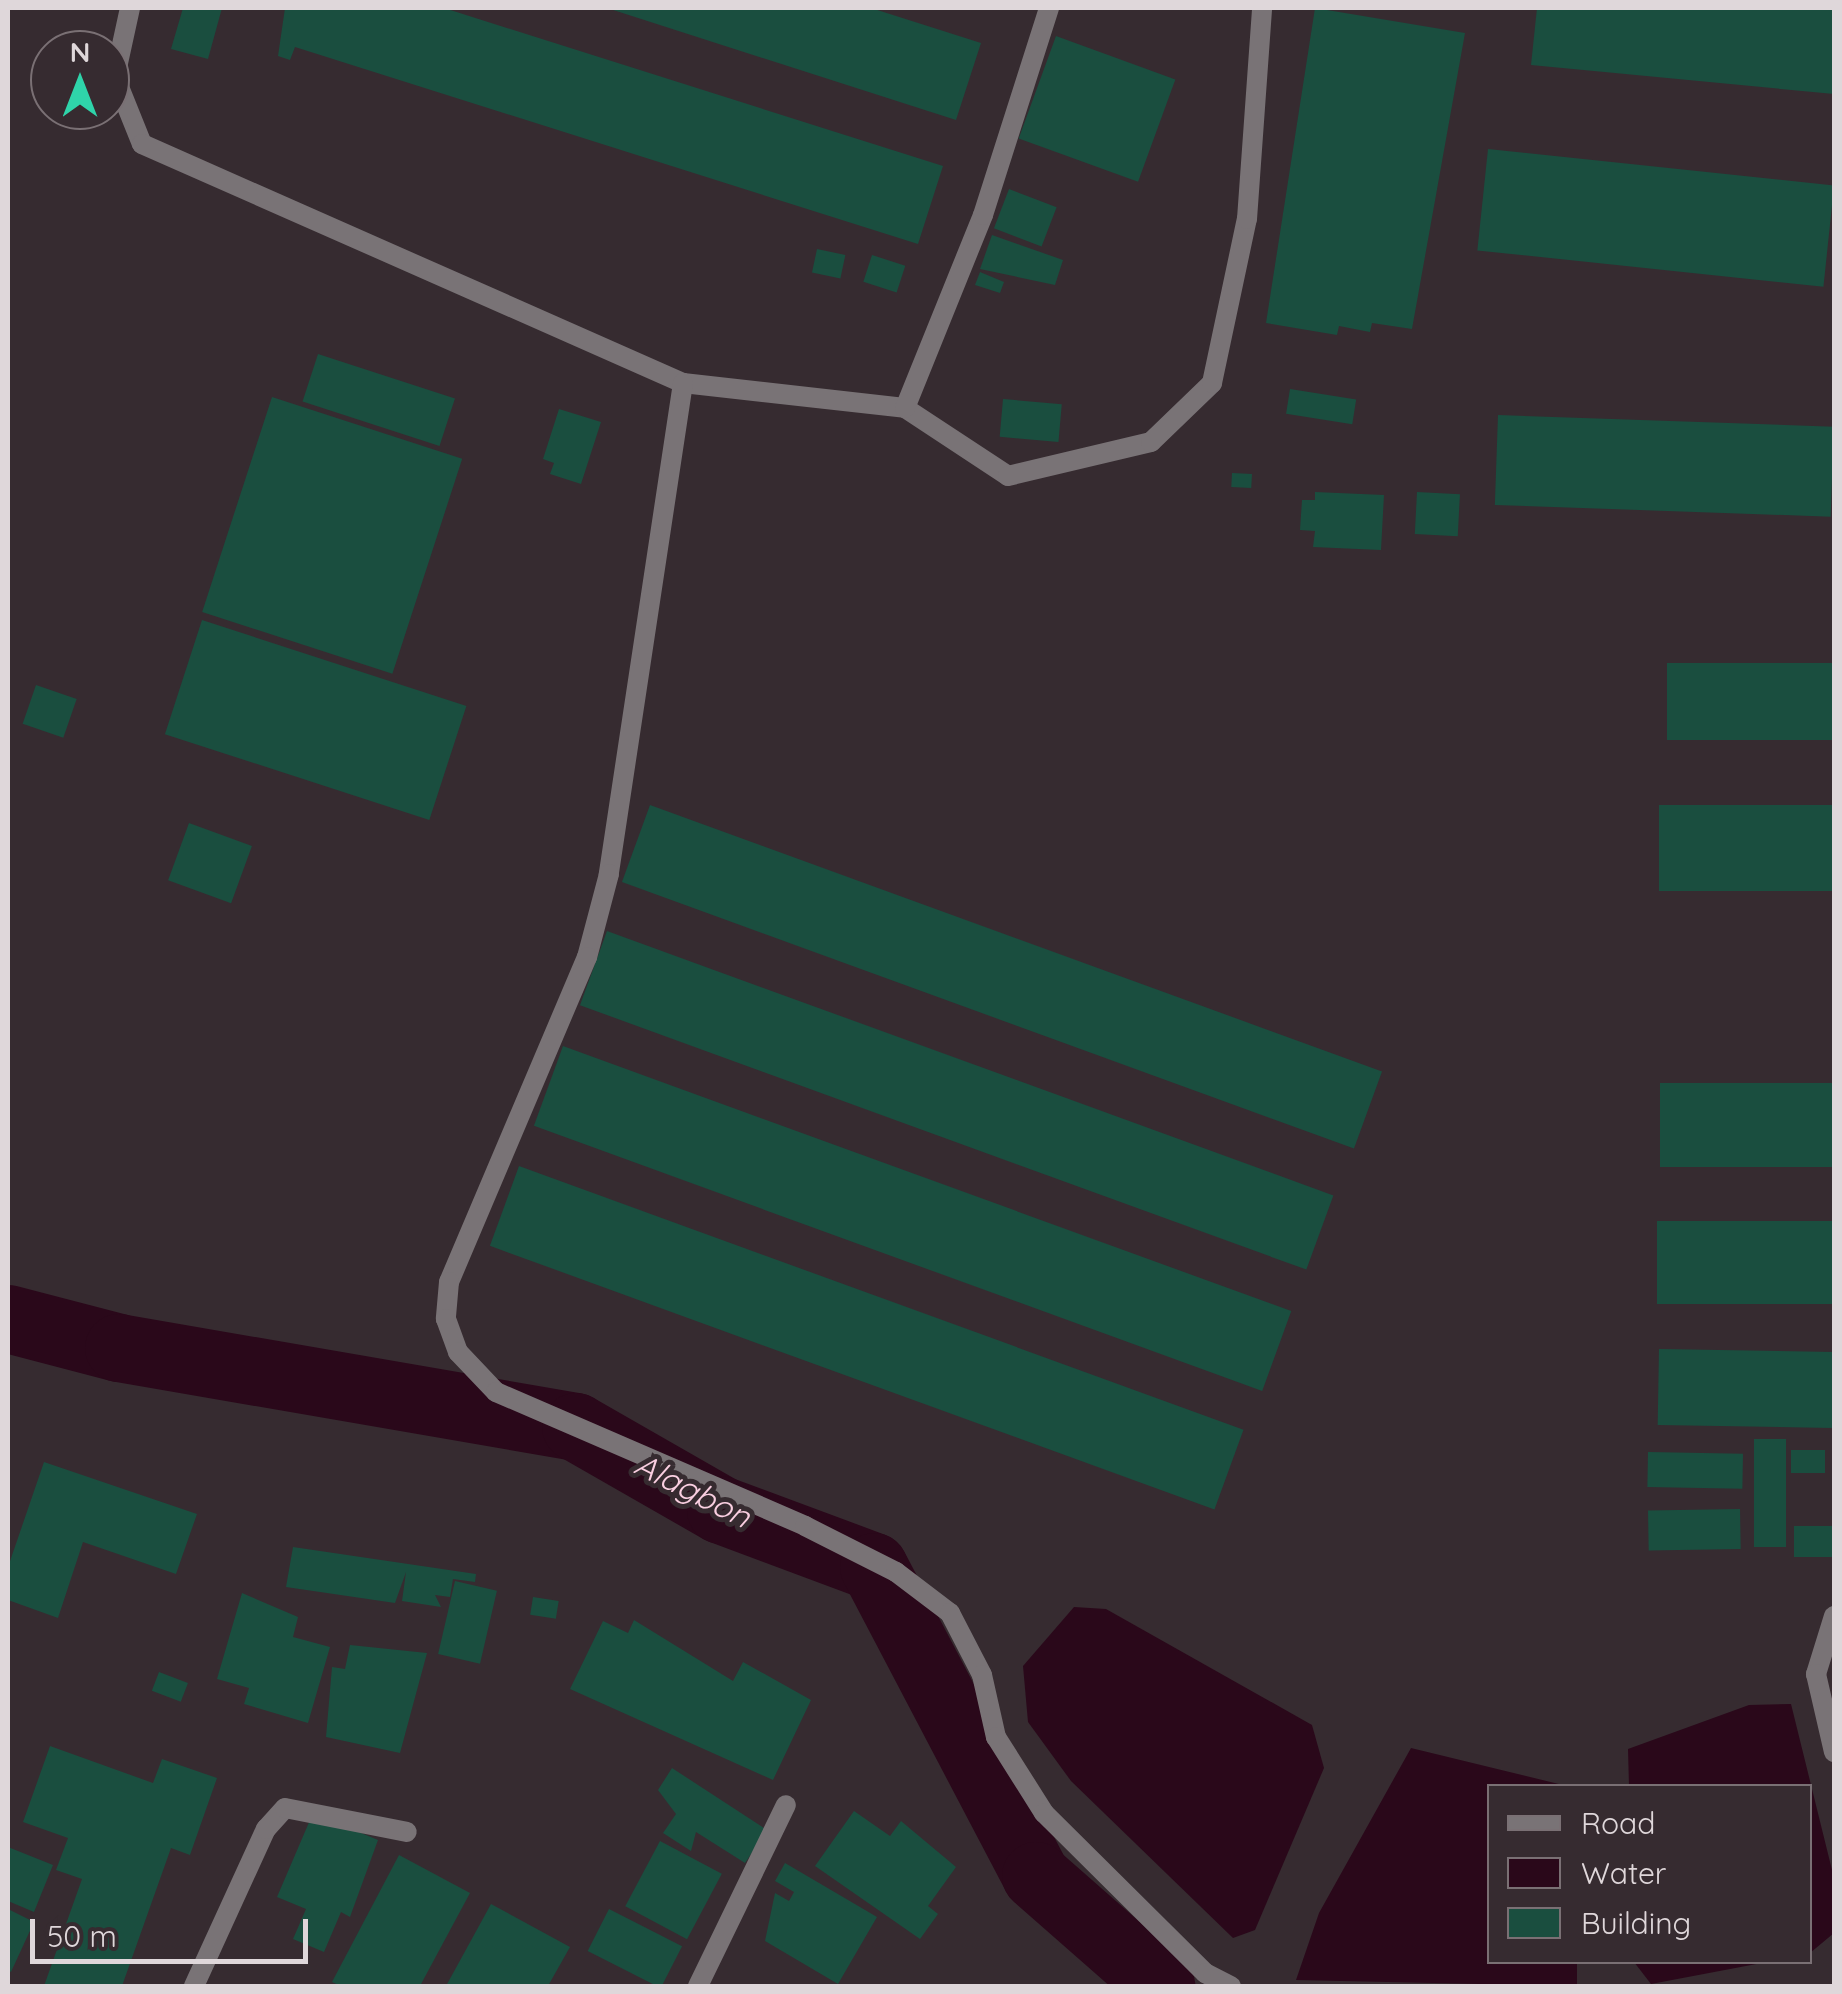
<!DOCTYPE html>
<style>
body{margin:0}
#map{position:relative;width:1842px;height:1994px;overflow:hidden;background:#362b30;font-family:Quicksand,sans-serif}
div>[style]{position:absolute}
.water>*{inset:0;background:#2a081a}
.river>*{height:68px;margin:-34px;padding:0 34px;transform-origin:34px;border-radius:34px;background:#2a081a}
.building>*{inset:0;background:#1a4e3f;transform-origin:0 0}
.lane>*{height:20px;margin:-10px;padding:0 10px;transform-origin:10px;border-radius:10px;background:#797376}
.street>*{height:20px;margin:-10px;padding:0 10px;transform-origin:10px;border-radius:10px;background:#797376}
span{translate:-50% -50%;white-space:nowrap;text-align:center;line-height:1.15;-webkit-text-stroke:10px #362b30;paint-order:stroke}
.water-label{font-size:32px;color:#facfe1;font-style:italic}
.frame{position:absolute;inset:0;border:10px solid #dfd7da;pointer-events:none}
.legend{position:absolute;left:1487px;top:1784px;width:325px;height:180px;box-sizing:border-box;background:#362b30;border:2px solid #7a7074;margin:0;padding:12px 18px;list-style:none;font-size:30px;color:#dfd7da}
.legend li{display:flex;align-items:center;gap:20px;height:50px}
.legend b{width:50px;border:2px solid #7a7074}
.north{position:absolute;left:30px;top:30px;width:100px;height:100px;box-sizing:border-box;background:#362b30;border:2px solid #7a7074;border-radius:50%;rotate:0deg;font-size:28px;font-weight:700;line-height:40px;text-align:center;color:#dfd7da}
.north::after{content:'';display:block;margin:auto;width:35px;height:45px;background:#2fd4aa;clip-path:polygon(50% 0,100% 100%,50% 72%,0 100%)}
.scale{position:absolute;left:30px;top:1919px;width:278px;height:45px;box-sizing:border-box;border:5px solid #dfd7da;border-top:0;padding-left:12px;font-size:30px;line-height:35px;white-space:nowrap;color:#dfd7da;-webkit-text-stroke:8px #362b30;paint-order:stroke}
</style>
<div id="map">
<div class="water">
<i style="clip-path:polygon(1074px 1607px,1106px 1609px,1312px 1725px,1324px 1768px,1255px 1930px,1233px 1938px,1071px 1781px,1028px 1722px,1023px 1666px)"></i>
<i style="clip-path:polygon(1791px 1704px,1834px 1878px,1834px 1933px,1810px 1953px,1810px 1786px,1629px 1786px,1628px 1749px,1749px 1705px)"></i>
<i style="clip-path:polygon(1411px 1748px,1567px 1786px,1490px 1786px,1490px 1962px,1577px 1962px,1577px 1986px,1296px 1980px,1319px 1913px)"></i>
<i style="clip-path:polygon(1634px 1962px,1767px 1962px,1651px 1984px)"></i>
</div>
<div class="river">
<i style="left:8px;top:1319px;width:115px;rotate:14.6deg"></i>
<i style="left:119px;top:1348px;width:464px;rotate:9.8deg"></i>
<i style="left:576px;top:1427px;width:167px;rotate:29.8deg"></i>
<i style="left:721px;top:1510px;width:163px;rotate:20.4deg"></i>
<i style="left:874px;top:1567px;width:349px;rotate:62.3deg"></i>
<i style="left:1036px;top:1876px;width:167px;rotate:41.3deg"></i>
</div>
<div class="building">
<i style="clip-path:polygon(183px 8px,222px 8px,208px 59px,171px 49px)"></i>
<i style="clip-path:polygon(285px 8px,444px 8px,943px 166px,918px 244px,295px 47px,290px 60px,278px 56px)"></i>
<i style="clip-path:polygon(607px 8px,871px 8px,981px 43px,956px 120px)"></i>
<i style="clip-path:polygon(1315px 8px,1465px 33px,1412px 329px,1372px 323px,1370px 332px,1339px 326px,1337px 335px,1266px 323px)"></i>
<i style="clip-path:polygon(1537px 8px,1834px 8px,1834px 94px,1531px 65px)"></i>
<i style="left:1056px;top:36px;width:127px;height:109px;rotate:20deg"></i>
<i style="left:1488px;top:149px;width:348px;height:102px;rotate:6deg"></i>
<i style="left:1009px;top:189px;width:51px;height:42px;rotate:21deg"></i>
<i style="clip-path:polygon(992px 235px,1063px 260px,1055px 285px,980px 269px)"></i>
<i style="left:817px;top:249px;width:29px;height:24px;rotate:12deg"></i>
<i style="left:872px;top:255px;width:35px;height:28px;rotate:18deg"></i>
<i style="clip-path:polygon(980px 272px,1004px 282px,1000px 293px,975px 285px)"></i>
<i style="left:318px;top:354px;width:144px;height:50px;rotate:18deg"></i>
<i style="left:1290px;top:389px;width:67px;height:25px;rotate:9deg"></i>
<i style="left:272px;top:397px;width:200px;height:226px;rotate:18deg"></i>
<i style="left:1003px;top:399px;width:59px;height:38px;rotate:5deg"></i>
<i style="clip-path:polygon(559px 409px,601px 422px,581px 484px,550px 474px,554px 463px,543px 459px)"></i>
<i style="left:1498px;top:415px;width:336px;height:90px;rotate:2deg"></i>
<i style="left:1232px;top:473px;width:20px;height:14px;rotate:3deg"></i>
<i style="clip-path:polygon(1315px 492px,1384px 495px,1381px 550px,1313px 547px,1315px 531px,1300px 530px,1302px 500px,1315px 500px)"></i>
<i style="left:1417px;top:492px;width:43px;height:42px;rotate:3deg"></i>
<i style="left:202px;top:620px;width:278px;height:120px;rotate:18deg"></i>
<i style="left:1667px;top:663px;width:167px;height:77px"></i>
<i style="left:36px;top:685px;width:43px;height:41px;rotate:19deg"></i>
<i style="left:650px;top:805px;width:779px;height:82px;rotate:20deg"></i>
<i style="left:1834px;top:805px;width:86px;height:175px;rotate:90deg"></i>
<i style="left:189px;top:823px;width:67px;height:61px;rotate:20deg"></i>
<i style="left:607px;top:931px;width:773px;height:79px;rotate:20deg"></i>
<i style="left:563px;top:1046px;width:775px;height:85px;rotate:20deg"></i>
<i style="left:1660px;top:1083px;width:174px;height:84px"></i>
<i style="left:519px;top:1166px;width:771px;height:85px;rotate:20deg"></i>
<i style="left:1657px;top:1221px;width:177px;height:83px"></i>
<i style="left:1659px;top:1349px;width:175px;height:76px;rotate:1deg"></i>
<i style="left:1754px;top:1439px;width:32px;height:108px"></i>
<i style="left:1791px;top:1450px;width:34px;height:23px"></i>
<i style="left:1648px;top:1452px;width:95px;height:35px;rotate:1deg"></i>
<i style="clip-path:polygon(44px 1462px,197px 1514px,176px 1574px,83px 1542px,58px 1618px,8px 1600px,8px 1567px)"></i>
<i style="left:1740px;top:1509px;width:40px;height:92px;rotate:89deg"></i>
<i style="left:1794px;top:1526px;width:40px;height:31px"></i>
<i style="clip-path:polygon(293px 1547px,476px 1574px,475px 1582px,453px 1579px,450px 1597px,435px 1595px,441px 1607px,402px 1601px,406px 1572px,395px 1603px,286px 1587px)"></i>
<i style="left:455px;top:1581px;width:43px;height:75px;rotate:13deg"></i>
<i style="clip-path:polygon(242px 1593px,298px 1617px,293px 1637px,330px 1647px,308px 1723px,244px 1704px,249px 1688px,217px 1679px)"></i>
<i style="left:533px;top:1597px;width:26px;height:18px;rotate:9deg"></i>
<i style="clip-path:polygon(634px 1620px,733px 1681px,743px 1662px,811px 1700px,773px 1780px,570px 1689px,603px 1621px,628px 1633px)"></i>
<i style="clip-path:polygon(350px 1645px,427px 1653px,400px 1753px,326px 1737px,332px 1667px,345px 1669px)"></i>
<i style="left:159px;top:1672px;width:31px;height:20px;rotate:21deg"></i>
<i style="clip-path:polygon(50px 1746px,153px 1783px,162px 1759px,217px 1778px,190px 1855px,171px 1848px,122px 1986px,44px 1986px,82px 1879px,56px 1870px,68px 1838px,23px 1822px)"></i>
<i style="clip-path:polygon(672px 1768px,767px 1830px,745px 1863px,696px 1832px,691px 1851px,663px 1833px,676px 1814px,658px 1790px)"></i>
<i style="clip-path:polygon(854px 1811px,890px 1836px,901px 1821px,956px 1867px,928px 1906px,938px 1914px,920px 1939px,815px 1866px)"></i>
<i style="clip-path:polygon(313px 1813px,378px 1840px,350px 1917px,341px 1912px,324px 1952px,293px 1939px,306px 1909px,277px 1897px)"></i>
<i style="left:660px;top:1841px;width:70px;height:74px;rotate:28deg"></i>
<i style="clip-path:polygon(8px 1847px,53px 1865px,34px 1912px,8px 1901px)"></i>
<i style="clip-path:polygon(399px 1855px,470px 1893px,420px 1986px,341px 1986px,332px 1982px)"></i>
<i style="clip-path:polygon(785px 1863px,877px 1917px,838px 1984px,765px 1941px,775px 1893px,789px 1901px,794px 1892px,775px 1881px)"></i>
<i style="clip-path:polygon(491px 1904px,570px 1947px,548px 1986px,446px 1986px)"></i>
<i style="clip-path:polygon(8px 1909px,34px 1922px,11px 1972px,8px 1970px)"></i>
<i style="left:609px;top:1909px;width:82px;height:47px;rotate:27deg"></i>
</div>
<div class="lane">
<i style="left:130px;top:8px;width:71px;rotate:102.3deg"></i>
<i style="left:115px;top:77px;width:72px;rotate:68.1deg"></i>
<i style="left:142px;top:144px;width:591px;rotate:23.83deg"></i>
<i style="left:683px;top:383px;width:223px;rotate:6.4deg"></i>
<i style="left:905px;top:408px;width:123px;rotate:33.4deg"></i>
<i style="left:1008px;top:476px;width:147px;rotate:-13.4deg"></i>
<i style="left:1151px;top:442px;width:85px;rotate:-44deg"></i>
<i style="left:1212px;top:383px;width:168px;rotate:-78deg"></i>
<i style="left:1247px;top:219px;width:212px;rotate:-85.9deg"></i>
<i style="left:683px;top:383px;width:497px;rotate:98.6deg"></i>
<i style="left:609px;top:874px;width:86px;rotate:104.8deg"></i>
<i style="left:587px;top:957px;width:353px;rotate:113deg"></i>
<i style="left:449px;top:1282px;width:37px;rotate:95deg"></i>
<i style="left:446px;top:1319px;width:35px;rotate:70deg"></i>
<i style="left:458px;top:1352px;width:55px;rotate:46.5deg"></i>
<i style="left:496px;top:1392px;width:337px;rotate:23.4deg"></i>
<i style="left:805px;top:1526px;width:102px;rotate:26.8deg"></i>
<i style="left:896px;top:1572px;width:68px;rotate:37.2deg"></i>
<i style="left:950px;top:1613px;width:70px;rotate:62.7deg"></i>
<i style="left:982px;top:1675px;width:64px;rotate:77.3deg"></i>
<i style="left:996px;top:1737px;width:90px;rotate:57.7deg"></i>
<i style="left:1044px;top:1813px;width:227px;rotate:44.8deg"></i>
<i style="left:1205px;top:1973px;width:29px;rotate:27deg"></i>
<i style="left:905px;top:408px;width:208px;rotate:-68deg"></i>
<i style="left:983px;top:215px;width:217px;rotate:-72.3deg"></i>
<i style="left:1834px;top:1616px;width:61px;rotate:107.2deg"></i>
<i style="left:1816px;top:1674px;width:80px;rotate:77deg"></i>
</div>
<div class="street">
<i style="left:194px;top:1986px;width:173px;rotate:-65.4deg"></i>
<i style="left:266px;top:1829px;width:28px;rotate:-48deg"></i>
<i style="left:285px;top:1808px;width:124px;rotate:11.1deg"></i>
<i style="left:698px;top:1986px;width:201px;rotate:-64.1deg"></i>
</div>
<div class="water-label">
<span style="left:693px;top:1490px;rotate:27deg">Alagbon</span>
</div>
<div class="frame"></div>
<ul class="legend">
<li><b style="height:12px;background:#797376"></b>Road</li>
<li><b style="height:28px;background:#2a081a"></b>Water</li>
<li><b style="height:28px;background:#1a4e3f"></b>Building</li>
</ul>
<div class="north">N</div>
<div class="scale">50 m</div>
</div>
